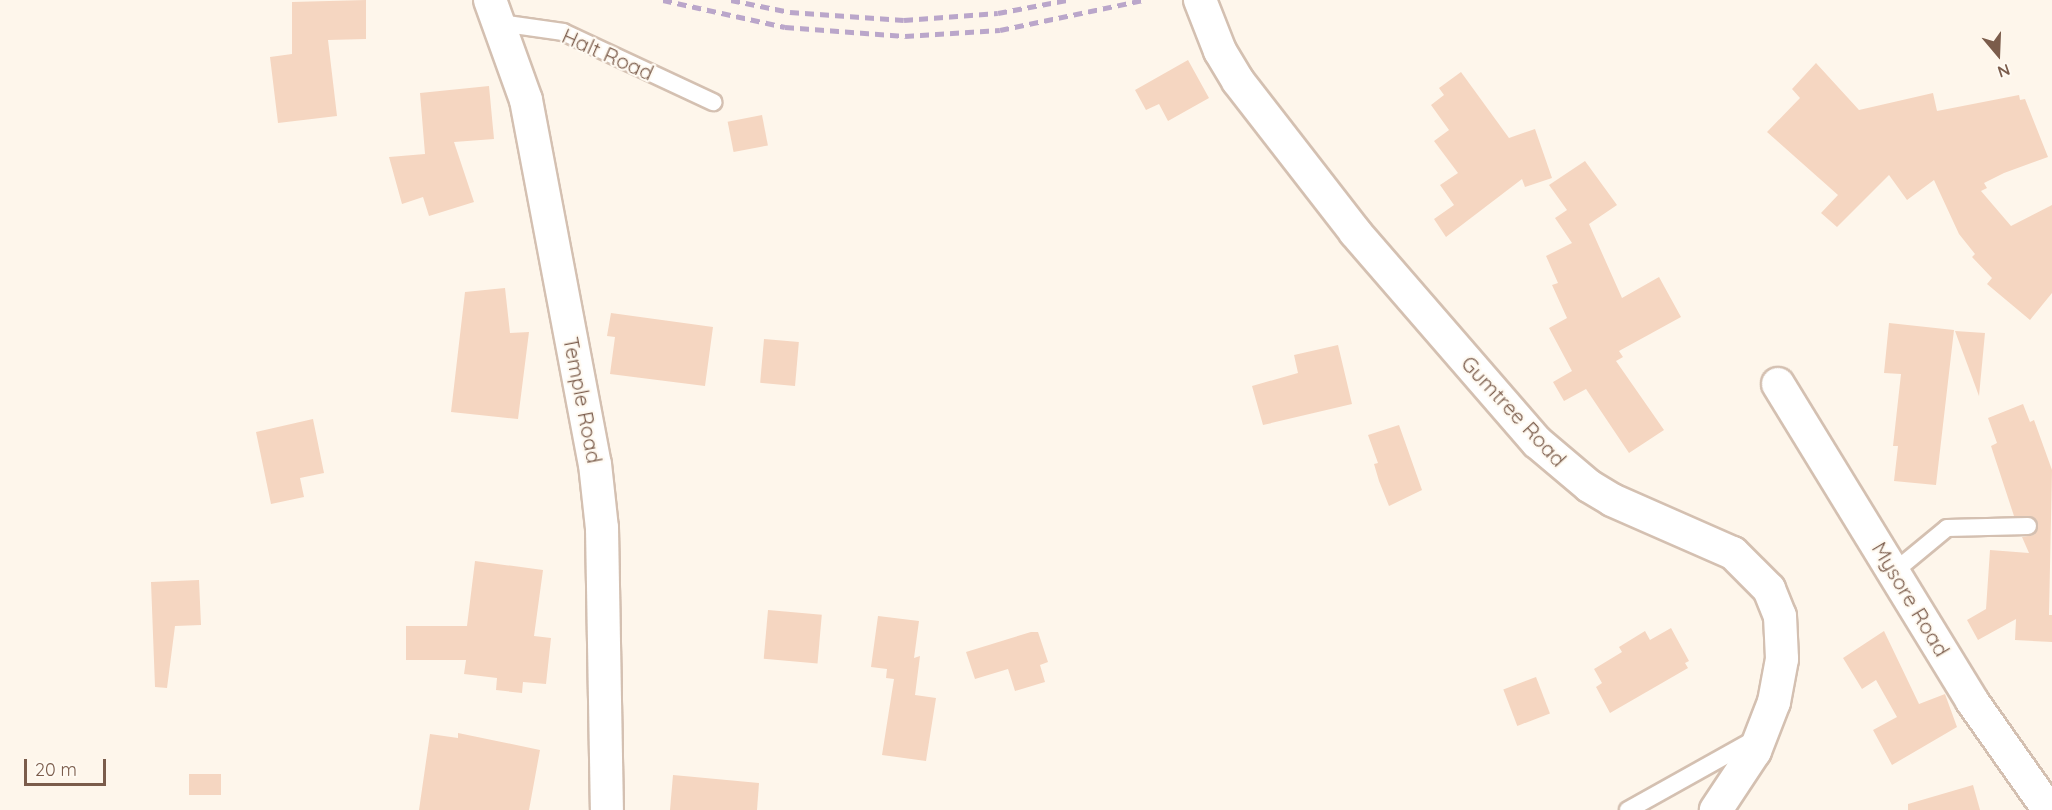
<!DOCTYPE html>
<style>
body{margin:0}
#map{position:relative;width:2052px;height:810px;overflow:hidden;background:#fef6eb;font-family:Quicksand,sans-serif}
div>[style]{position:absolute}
.building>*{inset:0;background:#f5d6c1;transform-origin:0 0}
.roads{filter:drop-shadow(2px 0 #d4c0b1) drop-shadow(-2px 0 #d4c0b1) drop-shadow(0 2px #d4c0b1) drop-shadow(0 -2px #d4c0b1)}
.lane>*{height:16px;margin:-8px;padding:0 8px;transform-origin:8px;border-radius:8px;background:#fff}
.street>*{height:32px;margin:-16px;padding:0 16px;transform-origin:16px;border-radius:16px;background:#fff}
.rail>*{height:4.5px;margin-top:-2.25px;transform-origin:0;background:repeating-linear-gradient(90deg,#baa6ca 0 9px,transparent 0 15px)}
span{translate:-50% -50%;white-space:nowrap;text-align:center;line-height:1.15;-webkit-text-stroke:4.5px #fffaf2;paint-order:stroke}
.street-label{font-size:21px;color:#7b5c4b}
.north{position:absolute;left:1968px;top:24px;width:60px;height:60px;-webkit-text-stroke:4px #fffaf2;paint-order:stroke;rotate:161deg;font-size:16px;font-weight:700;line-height:24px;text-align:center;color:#7b5c4b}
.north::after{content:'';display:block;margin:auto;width:21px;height:27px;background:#7b5c4b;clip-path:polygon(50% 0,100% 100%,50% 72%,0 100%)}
.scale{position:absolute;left:24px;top:759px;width:82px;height:27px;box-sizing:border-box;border:3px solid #7b5c4b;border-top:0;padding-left:8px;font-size:18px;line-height:21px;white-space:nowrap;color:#7b5c4b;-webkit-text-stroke:4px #fffaf2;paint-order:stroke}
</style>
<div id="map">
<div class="building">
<i style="clip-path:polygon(366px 0,366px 39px,328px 40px,337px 116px,278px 123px,270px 57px,292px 54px,292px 2px)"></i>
<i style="clip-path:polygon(1188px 60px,1209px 98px,1168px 121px,1159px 104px,1146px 110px,1135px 90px)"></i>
<i style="clip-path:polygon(1816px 63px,1859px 110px,1933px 93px,1937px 111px,2019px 95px,2020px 100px,2025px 99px,2048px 157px,2004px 173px,1984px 183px,1987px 188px,1981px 191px,2011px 226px,2052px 205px,2052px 293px,2030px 320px,1987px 284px,1992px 278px,1972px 257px,1975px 254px,1959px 234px,1934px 180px,1907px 200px,1889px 175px,1837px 227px,1821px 213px,1838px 195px,1767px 132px,1800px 98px,1792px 89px)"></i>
<i style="clip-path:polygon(1461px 72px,1509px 138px,1535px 129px,1552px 178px,1525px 187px,1522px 179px,1446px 237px,1434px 219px,1454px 205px,1440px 185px,1458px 173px,1434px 141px,1449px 130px,1431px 105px,1444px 95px,1439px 88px)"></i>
<i style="clip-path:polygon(489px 86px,494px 139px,454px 142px,474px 202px,429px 216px,423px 197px,402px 204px,389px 157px,425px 154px,420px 93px)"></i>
<i style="left:762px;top:115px;width:31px;height:35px;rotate:79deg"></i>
<i style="clip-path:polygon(1585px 161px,1617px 205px,1589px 224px,1622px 298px,1659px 277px,1681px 317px,1619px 351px,1623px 357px,1616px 361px,1664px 430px,1629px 453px,1586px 389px,1564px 401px,1553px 382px,1572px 371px,1549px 328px,1567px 318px,1552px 285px,1558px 283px,1546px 256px,1572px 243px,1555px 218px,1567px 210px,1549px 185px)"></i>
<i style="clip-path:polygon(505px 288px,510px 333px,529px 332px,518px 419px,451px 412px,465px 292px)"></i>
<i style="clip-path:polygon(611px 313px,713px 327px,705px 386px,610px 374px,615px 337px,607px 336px)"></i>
<i style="clip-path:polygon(1889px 323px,1954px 330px,1936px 485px,1894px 481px,1898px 446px,1893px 446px,1901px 374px,1884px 373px)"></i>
<i style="clip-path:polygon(1955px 331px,1985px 333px,1979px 396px)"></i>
<i style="left:764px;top:339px;width:35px;height:44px;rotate:5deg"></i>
<i style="clip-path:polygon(1338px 345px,1352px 404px,1263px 425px,1252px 386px,1298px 373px,1294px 355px)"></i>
<i style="clip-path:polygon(2023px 404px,2030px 422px,2034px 420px,2052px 470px,2049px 615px,2052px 615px,2052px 642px,2015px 640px,2016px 619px,1978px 640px,1967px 620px,1986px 609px,1990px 550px,2029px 553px,2022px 537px,2034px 535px,2038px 526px,2032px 517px,2014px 516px,1991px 446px,1997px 443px,1988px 418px)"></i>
<i style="clip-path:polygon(313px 419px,324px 473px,300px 478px,304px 497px,271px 504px,256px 432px)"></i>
<i style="clip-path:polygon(1399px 425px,1422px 490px,1389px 506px,1379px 481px,1374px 464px,1378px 463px,1368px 435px)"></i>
<i style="clip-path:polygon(475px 561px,543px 570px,534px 636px,551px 638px,546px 684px,523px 682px,522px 693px,496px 690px,497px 678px,464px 674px,466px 660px,406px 660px,406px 626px,467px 626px)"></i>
<i style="clip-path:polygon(199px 580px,201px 625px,175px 626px,167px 688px,155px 687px,151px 582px)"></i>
<i style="left:768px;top:610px;width:54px;height:49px;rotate:5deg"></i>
<i style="clip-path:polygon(878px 616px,919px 621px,914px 658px,920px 656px,915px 695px,936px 698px,926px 761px,882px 755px,894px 679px,886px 678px,887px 669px,871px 667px)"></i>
<i style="clip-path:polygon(1671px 628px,1689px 661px,1685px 663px,1688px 668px,1610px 713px,1596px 687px,1602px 683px,1594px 669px,1622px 652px,1619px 647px,1645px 631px,1650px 640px)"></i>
<i style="clip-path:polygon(1884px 631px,1919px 704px,1945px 694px,1957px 727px,1892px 765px,1873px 730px,1897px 717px,1876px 680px,1862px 689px,1843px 658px)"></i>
<i style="clip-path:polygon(1031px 632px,1038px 632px,1048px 662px,1040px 665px,1045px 682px,1015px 691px,1008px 669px,975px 679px,966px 652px)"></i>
<i style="left:1536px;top:677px;width:39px;height:35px;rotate:69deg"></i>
<i style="clip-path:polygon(458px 733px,540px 750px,529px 810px,419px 810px,430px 734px,458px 738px)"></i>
<i style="left:189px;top:774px;width:32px;height:21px"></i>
<i style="clip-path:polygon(673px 775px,759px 783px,757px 810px,670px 810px)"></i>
<i style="clip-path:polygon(1973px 785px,1980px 810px,1908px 810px,1908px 804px)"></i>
</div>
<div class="roads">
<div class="lane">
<i style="left:500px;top:23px;width:64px;rotate:8.1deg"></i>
<i style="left:563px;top:32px;width:166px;rotate:25deg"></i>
<i style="left:1895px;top:571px;width:67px;rotate:-39.6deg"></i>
<i style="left:1947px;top:528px;width:81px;rotate:-1.4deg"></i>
<i style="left:1628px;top:810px;width:148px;rotate:-29.2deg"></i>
</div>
<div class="street">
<i style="left:490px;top:0;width:106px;rotate:70.2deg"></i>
<i style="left:526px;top:100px;width:370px;rotate:79.3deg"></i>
<i style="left:595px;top:464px;width:64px;rotate:83.8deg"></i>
<i style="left:602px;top:528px;width:282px;rotate:89deg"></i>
<i style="left:1200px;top:0;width:55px;rotate:68.6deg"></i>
<i style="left:1220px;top:51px;width:35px;rotate:59deg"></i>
<i style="left:1238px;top:81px;width:191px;rotate:52.2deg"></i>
<i style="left:1355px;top:232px;width:278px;rotate:49.1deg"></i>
<i style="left:1537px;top:442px;width:68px;rotate:40.2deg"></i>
<i style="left:1589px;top:486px;width:27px;rotate:31deg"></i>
<i style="left:1612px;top:500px;width:132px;rotate:23.7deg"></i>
<i style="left:1733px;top:553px;width:51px;rotate:45deg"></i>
<i style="left:1769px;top:589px;width:29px;rotate:68deg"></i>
<i style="left:1780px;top:616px;width:43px;rotate:87.3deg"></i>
<i style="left:1782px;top:659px;width:44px;rotate:100.5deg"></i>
<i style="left:1774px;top:702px;width:53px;rotate:111.2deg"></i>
<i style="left:1755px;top:751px;width:71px;rotate:123.5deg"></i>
<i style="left:1778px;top:384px;width:372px;rotate:58.5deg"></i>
<i style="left:1972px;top:701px;width:133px;rotate:54.8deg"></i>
</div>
</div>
<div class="rail">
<i style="left:663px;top:0;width:125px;rotate:12.5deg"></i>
<i style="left:785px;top:27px;width:120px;rotate:4.3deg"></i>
<i style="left:905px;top:36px;width:95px;rotate:-3.6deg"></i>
<i style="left:1000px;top:30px;width:146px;rotate:-11.8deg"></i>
<i style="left:731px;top:0;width:60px;rotate:11.5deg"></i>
<i style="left:790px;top:12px;width:114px;rotate:4deg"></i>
<i style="left:904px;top:20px;width:94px;rotate:-4.3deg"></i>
<i style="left:998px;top:13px;width:70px;rotate:-10.7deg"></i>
</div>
<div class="street-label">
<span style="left:608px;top:54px;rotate:24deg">Halt Road</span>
<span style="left:583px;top:400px;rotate:79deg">Temple Road</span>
<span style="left:1514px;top:411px;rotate:47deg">Gumtree Road</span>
<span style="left:1911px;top:599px;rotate:59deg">Mysore Road</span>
</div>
<div class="north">N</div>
<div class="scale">20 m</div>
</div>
